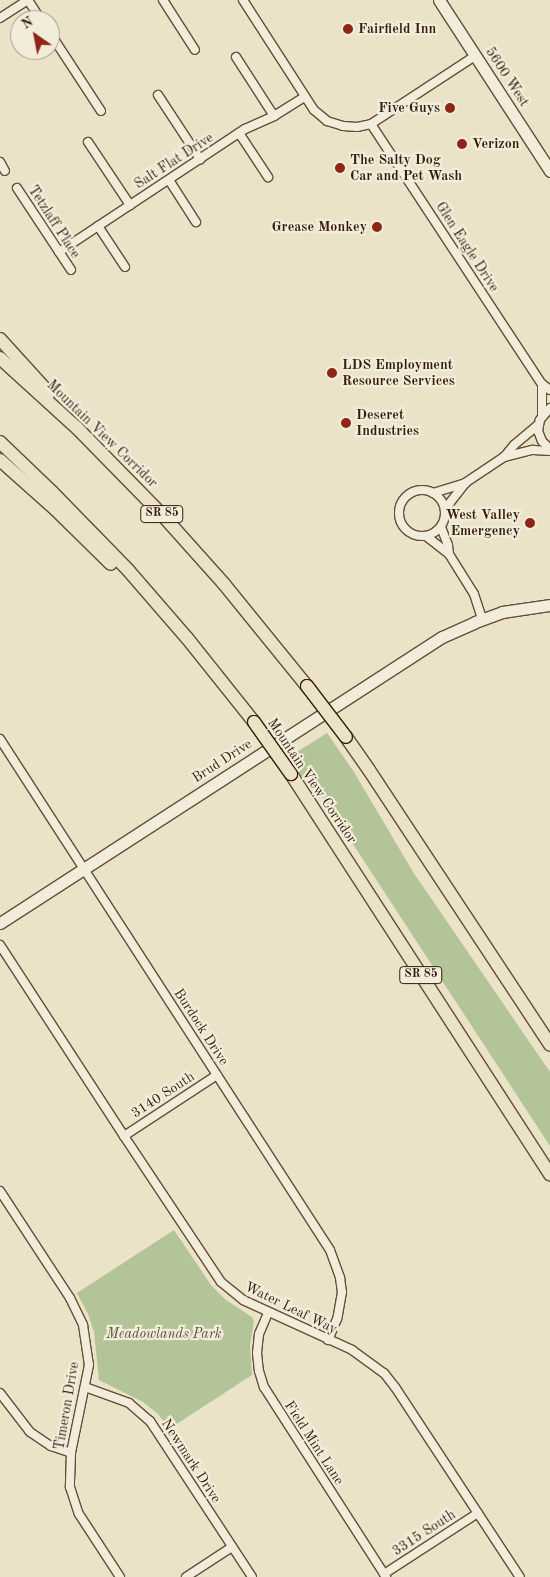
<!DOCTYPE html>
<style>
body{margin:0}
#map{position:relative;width:550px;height:1577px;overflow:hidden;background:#ebe3c7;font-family:"Old Standard TT",serif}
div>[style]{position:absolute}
.green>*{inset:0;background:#b3c498}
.roads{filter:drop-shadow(1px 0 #654d3a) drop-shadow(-1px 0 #654d3a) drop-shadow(0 1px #654d3a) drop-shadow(0 -1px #654d3a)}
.minor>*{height:8px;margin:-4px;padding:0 4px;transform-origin:4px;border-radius:4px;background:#f2eddb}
.minor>.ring{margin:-4px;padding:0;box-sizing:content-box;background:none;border:8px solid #f2eddb;border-radius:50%}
.secondary>*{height:11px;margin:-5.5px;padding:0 5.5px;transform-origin:5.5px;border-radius:5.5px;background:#f2eddb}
.trunk>*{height:12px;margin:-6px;padding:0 6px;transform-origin:6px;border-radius:6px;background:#ebe3c7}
.bridges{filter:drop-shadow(1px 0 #381b0b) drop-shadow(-1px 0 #381b0b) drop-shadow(0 1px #381b0b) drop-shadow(0 -1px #381b0b)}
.trunk-bridge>*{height:12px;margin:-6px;padding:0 6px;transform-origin:6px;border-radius:6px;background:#ebe3c7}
.dots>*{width:14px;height:14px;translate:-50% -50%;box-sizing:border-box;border:2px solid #f2eddb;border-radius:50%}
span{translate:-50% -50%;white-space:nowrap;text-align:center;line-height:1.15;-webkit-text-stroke:4.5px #f2eddb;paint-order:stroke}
.shield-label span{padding:1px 4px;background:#f2eddb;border:1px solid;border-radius:4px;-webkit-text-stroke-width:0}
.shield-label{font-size:12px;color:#381b0b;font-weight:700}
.poi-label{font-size:14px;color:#381b0b;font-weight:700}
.left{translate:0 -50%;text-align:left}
.right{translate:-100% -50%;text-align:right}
.street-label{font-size:14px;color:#381b0b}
.park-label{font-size:14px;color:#5d4e35;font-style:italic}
.north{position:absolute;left:10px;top:10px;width:50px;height:50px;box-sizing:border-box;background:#f2eddb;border:1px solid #a89988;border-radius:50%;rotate:327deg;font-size:14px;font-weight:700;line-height:20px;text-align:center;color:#381b0b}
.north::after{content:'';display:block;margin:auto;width:18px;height:22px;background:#8f2418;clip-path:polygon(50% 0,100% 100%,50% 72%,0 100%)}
</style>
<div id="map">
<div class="green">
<i style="clip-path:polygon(327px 733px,354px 772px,413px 872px,550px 1072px,550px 1146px,317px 789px,308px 786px,289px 757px)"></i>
<i style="clip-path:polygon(174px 1230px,211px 1285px,226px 1300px,252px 1317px,254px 1322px,250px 1345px,252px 1375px,169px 1429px,158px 1414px,143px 1402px,99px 1380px,94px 1332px,88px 1314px,77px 1293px)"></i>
</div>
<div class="roads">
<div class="minor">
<i style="left:28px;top:0;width:24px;rotate:57deg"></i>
<i style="left:163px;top:0;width:59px;rotate:57.4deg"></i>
<i style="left:243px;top:0;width:131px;rotate:57.2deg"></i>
<i style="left:314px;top:110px;width:17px;rotate:40deg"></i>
<i style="left:327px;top:121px;width:17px;rotate:17deg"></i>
<i style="left:343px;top:126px;width:14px;rotate:4deg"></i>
<i style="left:357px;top:127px;width:14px;rotate:-12deg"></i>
<i style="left:371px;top:124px;width:124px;rotate:-33.2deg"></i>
<i style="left:0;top:18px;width:33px;rotate:-33deg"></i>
<i style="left:50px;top:33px;width:93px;rotate:56.8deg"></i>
<i style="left:236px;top:57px;width:70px;rotate:57.2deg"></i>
<i style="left:158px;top:95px;width:77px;rotate:56.7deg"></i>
<i style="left:371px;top:124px;width:311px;rotate:56.7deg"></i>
<i style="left:542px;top:384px;width:10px;rotate:37deg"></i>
<i style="left:239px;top:133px;width:53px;rotate:56.6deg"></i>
<i style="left:88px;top:142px;width:76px;rotate:56.3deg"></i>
<i style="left:0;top:162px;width:10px;rotate:61deg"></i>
<i style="left:169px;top:180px;width:50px;rotate:57.3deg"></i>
<i style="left:17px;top:188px;width:98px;rotate:56.6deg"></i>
<i style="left:98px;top:226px;width:49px;rotate:56.6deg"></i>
<i style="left:59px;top:252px;width:223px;rotate:-33.5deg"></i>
<i style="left:245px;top:129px;width:32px;rotate:-24deg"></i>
<i style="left:274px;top:116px;width:36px;rotate:-32deg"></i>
<i style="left:542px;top:384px;width:31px;rotate:90deg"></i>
<i style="left:550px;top:408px;width:16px;rotate:130deg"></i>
<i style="left:540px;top:420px;width:11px;rotate:100deg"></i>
<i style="left:538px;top:431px;width:11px;rotate:68deg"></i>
<i style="left:542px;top:441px;width:11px;rotate:45deg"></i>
<i style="left:504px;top:457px;width:30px;rotate:-14deg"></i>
<i style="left:533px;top:450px;width:17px;rotate:3deg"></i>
<i class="ring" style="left:399px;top:490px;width:38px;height:38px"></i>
<i style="left:433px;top:493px;width:34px;rotate:-17deg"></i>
<i style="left:445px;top:509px;width:33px;rotate:-52deg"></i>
<i style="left:465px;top:483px;width:47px;rotate:-33.7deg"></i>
<i style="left:504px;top:457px;width:16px;rotate:-50deg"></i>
<i style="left:514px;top:445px;width:31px;rotate:-40deg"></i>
<i style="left:441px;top:527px;width:19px;rotate:69deg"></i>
<i style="left:448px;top:545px;width:9px;rotate:84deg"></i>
<i style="left:426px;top:536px;width:29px;rotate:38deg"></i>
<i style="left:449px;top:554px;width:47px;rotate:58deg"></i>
<i style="left:474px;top:594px;width:26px;rotate:72deg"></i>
<i style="left:0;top:739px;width:608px;rotate:57.15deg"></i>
<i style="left:330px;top:1250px;width:30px;rotate:70deg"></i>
<i style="left:340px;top:1278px;width:14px;rotate:82deg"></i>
<i style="left:342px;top:1292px;width:27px;rotate:100deg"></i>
<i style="left:337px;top:1319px;width:23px;rotate:113deg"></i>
<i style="left:0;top:945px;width:228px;rotate:57deg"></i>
<i style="left:124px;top:1136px;width:175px;rotate:56.4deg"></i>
<i style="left:221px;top:1282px;width:28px;rotate:39deg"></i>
<i style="left:243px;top:1300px;width:120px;rotate:24.6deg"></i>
<i style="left:352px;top:1350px;width:39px;rotate:36deg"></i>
<i style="left:384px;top:1373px;width:18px;rotate:52deg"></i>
<i style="left:395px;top:1387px;width:227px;rotate:56.7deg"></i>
<i style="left:124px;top:1136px;width:111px;rotate:-33.3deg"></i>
<i style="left:0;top:1191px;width:128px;rotate:56.8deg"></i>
<i style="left:70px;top:1298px;width:30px;rotate:64deg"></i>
<i style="left:83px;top:1325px;width:40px;rotate:81.5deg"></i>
<i style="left:89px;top:1365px;width:90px;rotate:101.6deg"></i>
<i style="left:71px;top:1453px;width:34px;rotate:92deg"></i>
<i style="left:70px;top:1487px;width:28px;rotate:72deg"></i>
<i style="left:79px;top:1514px;width:75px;rotate:56.9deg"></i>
<i style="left:268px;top:1313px;width:23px;rotate:113deg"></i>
<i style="left:259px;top:1334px;width:19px;rotate:96deg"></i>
<i style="left:257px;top:1353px;width:18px;rotate:84deg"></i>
<i style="left:259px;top:1371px;width:17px;rotate:73deg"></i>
<i style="left:264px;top:1387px;width:226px;rotate:57.3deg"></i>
<i style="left:85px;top:1387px;width:47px;rotate:20deg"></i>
<i style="left:129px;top:1403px;width:28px;rotate:41deg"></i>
<i style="left:150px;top:1421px;width:186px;rotate:56.8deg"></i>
<i style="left:0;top:1393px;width:49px;rotate:52.4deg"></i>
<i style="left:30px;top:1432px;width:25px;rotate:34deg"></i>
<i style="left:51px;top:1446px;width:21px;rotate:19deg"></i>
<i style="left:384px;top:1574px;width:112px;rotate:-33deg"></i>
<i style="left:186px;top:1577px;width:55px;rotate:-33.1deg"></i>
</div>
<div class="secondary">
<i style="left:439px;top:0;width:204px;rotate:57deg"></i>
<i style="left:0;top:923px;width:526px;rotate:-32.91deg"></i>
<i style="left:442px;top:637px;width:36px;rotate:-24deg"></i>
<i style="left:475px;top:622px;width:29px;rotate:-20deg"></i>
<i style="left:502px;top:612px;width:49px;rotate:-8.3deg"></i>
</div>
<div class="trunk">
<i style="left:0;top:339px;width:73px;rotate:47.8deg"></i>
<i style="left:0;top:358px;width:104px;rotate:42.3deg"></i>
<i style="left:77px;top:428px;width:126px;rotate:45.6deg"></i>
<i style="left:165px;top:518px;width:89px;rotate:48.2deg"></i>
<i style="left:224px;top:584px;width:132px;rotate:50.9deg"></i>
<i style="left:0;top:442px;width:72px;rotate:43.9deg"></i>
<i style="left:52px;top:492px;width:109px;rotate:45.7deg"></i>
<i style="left:128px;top:570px;width:90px;rotate:49.1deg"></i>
<i style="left:187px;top:638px;width:107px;rotate:51.4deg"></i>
<i style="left:0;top:460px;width:74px;rotate:41.7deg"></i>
<i style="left:55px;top:509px;width:78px;rotate:44.5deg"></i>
<i style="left:346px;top:737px;width:40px;rotate:55.1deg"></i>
<i style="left:369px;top:770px;width:329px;rotate:56.6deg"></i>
<i style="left:291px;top:774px;width:477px;rotate:57.1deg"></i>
</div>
</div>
<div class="bridges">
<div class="trunk-bridge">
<i style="left:307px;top:686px;width:64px;rotate:52.6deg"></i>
<i style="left:254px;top:722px;width:64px;rotate:54.6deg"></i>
</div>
</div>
<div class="dots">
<i style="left:348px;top:29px;background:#8f2418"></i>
<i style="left:450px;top:108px;background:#8f2418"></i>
<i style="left:462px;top:144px;background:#8f2418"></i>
<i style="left:340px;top:168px;background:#8f2418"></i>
<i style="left:377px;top:227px;background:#8f2418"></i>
<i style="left:332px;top:373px;background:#8f2418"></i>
<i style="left:346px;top:423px;background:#8f2418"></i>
<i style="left:530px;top:523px;background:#8f2418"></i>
</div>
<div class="shield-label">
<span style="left:162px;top:514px">SR 85</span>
<span style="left:421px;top:975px">SR 85</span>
</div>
<div class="poi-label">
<span class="left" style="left:358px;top:29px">Fairfield Inn</span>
<span class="right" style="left:440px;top:108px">Five Guys</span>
<span class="left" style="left:472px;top:144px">Verizon</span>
<span class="left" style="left:350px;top:168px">The Salty Dog<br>Car and Pet Wash</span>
<span class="right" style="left:367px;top:227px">Grease Monkey</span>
<span class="left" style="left:342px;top:373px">LDS Employment<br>Resource Services</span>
<span class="left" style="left:356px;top:423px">Deseret<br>Industries</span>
<span class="right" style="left:520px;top:523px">West Valley<br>Emergency</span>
</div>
<div class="street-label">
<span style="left:507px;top:77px;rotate:57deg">5600 West</span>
<span style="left:174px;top:161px;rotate:-33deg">Salt Flat Drive</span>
<span style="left:54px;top:222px;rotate:57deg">Tetzlaff Place</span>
<span style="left:467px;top:247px;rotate:57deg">Glen Eagle Drive</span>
<span style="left:102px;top:434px;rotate:44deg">Mountain View Corridor</span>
<span style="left:222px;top:761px;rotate:-33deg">Brud Drive</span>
<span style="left:312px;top:781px;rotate:56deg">Mountain View Corridor</span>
<span style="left:201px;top:1027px;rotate:57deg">Burdock Drive</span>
<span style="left:163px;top:1095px;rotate:-33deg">3140 South</span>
<span style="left:291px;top:1308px;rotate:26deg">Water Leaf Way</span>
<span style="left:67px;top:1406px;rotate:-80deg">Timeron Drive</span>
<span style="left:314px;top:1443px;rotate:57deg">Field Mint Lane</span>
<span style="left:191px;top:1461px;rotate:57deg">Newmark Drive</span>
<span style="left:424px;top:1533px;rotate:-33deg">3315 South</span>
</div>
<div class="park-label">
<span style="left:164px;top:1334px">Meadowlands Park</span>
</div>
<div class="north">N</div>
</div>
